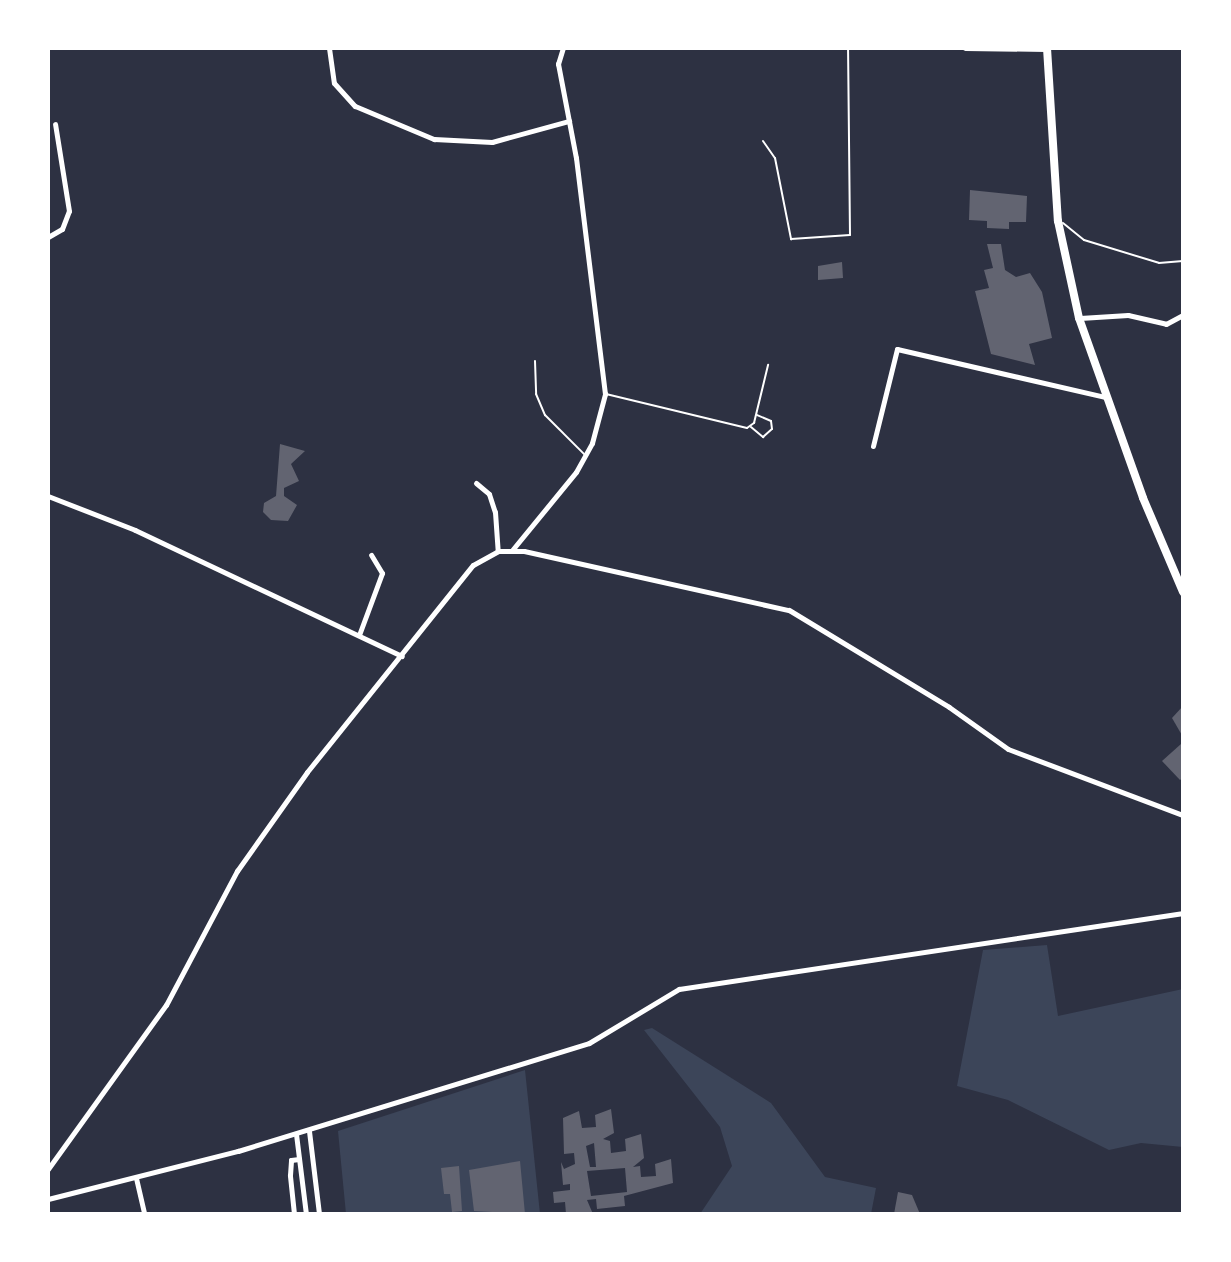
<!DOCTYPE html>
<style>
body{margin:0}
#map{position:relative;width:1231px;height:1262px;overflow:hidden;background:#2d3142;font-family:"Nunito Sans",sans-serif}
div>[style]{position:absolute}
.green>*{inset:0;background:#3c4559}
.building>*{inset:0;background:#626471}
.service>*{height:2px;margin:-1px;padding:0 1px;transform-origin:1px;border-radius:1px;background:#fff}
.minor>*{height:5px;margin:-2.5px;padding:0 2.5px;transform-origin:2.5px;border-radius:2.5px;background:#fff}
.primary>*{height:8px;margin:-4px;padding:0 4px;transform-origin:4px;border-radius:4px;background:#fff}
span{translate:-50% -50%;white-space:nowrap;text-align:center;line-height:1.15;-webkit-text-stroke:6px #fff;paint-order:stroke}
.frame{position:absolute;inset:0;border:50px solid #fff;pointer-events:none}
</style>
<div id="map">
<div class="green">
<i style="clip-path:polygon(1047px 945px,1058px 1016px,1183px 989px,1183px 1147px,1141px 1143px,1109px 1150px,1008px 1100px,957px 1086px,983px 950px)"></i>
<i style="clip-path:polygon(652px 1028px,771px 1103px,825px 1177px,876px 1188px,871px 1214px,700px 1214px,732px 1166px,720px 1127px,644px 1030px)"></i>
<i style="clip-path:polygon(525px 1070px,540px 1214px,346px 1214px,338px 1131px)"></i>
</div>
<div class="building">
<i style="clip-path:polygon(970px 190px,1027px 196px,1026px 222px,1009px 222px,1009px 229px,987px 228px,987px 221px,969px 220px)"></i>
<i style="clip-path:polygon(987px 244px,1001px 244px,1005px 270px,1016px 277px,1030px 273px,1042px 292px,1052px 338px,1029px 344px,1035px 365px,991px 354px,975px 291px,989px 288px,984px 270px,993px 268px)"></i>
<i style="clip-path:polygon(842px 262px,843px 278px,818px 280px,818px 266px)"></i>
<i style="clip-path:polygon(280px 444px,305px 451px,291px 464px,299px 481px,284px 488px,284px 496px,297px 505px,288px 521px,271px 520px,263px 512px,264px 503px,276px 496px)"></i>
<i style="clip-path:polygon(1183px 706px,1183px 737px,1172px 718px)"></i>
<i style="clip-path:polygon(1181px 744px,1183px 778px,1180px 780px,1162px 761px)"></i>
<i style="clip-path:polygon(evenodd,611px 1109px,614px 1133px,603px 1139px,610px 1141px,611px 1153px,626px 1151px,625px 1139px,641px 1134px,644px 1158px,633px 1167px,640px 1166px,641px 1177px,656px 1176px,655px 1164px,671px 1159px,673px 1183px,624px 1196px,625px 1206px,597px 1209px,596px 1199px,587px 1200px,593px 1214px,566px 1214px,565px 1202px,554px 1203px,553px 1192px,570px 1190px,570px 1184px,563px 1185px,561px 1162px,564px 1169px,575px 1164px,574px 1153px,564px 1154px,563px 1118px,579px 1111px,582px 1128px,596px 1127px,595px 1115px,611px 1109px,594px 1143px,596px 1167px,590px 1167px,586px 1146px,594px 1143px,611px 1109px,625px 1168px,627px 1192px,591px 1196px,587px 1171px,625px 1168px)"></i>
<i style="clip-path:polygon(520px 1161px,525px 1214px,474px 1211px,469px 1170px)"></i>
<i style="clip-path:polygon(459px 1166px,462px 1211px,452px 1212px,450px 1194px,444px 1194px,441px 1168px)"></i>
<i style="clip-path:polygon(898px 1192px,912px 1195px,920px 1214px,894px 1214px)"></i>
</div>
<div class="service">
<i style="left:763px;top:141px;width:21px;rotate:55deg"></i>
<i style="left:775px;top:158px;width:83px;rotate:78.8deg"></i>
<i style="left:791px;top:239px;width:59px;rotate:-3.9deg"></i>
<i style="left:850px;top:235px;width:187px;rotate:-90.6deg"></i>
<i style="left:1063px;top:223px;width:27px;rotate:39deg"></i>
<i style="left:1084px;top:240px;width:78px;rotate:17deg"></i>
<i style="left:1159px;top:263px;width:24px;rotate:-5deg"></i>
<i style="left:535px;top:361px;width:33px;rotate:88deg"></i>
<i style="left:536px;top:394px;width:23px;rotate:67deg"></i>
<i style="left:545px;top:415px;width:55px;rotate:45deg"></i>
<i style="left:606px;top:394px;width:145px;rotate:13.6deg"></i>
<i style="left:747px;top:428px;width:9px;rotate:-36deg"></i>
<i style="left:754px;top:423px;width:60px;rotate:-76.4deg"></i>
<i style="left:751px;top:427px;width:16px;rotate:40deg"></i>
<i style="left:763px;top:437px;width:12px;rotate:-42deg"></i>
<i style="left:772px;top:429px;width:8px;rotate:-97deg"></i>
<i style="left:771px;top:421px;width:15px;rotate:-157deg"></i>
</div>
<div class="minor">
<i style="left:329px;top:48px;width:35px;rotate:82deg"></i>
<i style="left:334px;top:83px;width:31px;rotate:48deg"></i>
<i style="left:355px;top:106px;width:86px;rotate:22.7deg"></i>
<i style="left:434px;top:139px;width:58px;rotate:3deg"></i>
<i style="left:492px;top:142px;width:80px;rotate:-15.3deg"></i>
<i style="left:965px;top:48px;width:81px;rotate:0.7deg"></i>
<i style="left:48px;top:237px;width:16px;rotate:-30deg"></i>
<i style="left:62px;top:229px;width:19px;rotate:-69deg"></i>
<i style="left:69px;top:211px;width:88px;rotate:-99.1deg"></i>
<i style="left:1080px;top:318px;width:48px;rotate:-3.6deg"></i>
<i style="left:1128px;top:315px;width:39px;rotate:13deg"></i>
<i style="left:1166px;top:324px;width:19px;rotate:-28deg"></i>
<i style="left:873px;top:446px;width:100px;rotate:-76.1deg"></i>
<i style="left:897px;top:349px;width:213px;rotate:13deg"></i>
<i style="left:476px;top:483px;width:17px;rotate:40deg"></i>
<i style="left:489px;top:494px;width:19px;rotate:72deg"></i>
<i style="left:495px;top:512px;width:39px;rotate:86deg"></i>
<i style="left:48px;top:496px;width:93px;rotate:21.3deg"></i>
<i style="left:135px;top:530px;width:295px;rotate:25.3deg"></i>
<i style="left:513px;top:549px;width:99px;rotate:-50.7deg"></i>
<i style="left:576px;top:472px;width:33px;rotate:-61deg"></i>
<i style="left:592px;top:443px;width:51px;rotate:-75.1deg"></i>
<i style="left:605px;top:394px;width:238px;rotate:-97deg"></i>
<i style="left:576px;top:158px;width:96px;rotate:-100.8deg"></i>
<i style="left:558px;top:64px;width:17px;rotate:-73deg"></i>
<i style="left:359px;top:635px;width:66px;rotate:-69.6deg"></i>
<i style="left:382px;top:573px;width:21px;rotate:-121deg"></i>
<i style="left:309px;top:1131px;width:84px;rotate:83.1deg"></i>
<i style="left:296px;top:1134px;width:81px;rotate:82.9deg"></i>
<i style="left:48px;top:1169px;width:202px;rotate:-54.3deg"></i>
<i style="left:166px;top:1005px;width:152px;rotate:-62.1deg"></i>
<i style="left:237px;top:871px;width:121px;rotate:-54.7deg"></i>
<i style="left:307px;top:772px;width:265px;rotate:-51.3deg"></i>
<i style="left:473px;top:565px;width:29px;rotate:-29deg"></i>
<i style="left:498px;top:551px;width:26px"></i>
<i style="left:524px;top:551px;width:271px;rotate:12.6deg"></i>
<i style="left:789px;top:610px;width:187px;rotate:31.2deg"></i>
<i style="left:949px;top:707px;width:72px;rotate:35.4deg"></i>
<i style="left:1008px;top:749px;width:187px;rotate:20.7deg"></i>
<i style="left:136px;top:1178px;width:37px;rotate:77deg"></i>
<i style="left:48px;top:1199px;width:196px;rotate:-14.2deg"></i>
<i style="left:238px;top:1151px;width:367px;rotate:-17.1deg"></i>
<i style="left:589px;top:1043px;width:105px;rotate:-31deg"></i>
<i style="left:679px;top:989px;width:510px;rotate:-8.58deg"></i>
<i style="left:294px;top:1214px;width:39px;rotate:-96deg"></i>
<i style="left:290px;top:1175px;width:15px;rotate:-86deg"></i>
<i style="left:291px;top:1160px;width:8px;rotate:-7deg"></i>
</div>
<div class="primary">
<i style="left:1047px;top:48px;width:173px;rotate:86.4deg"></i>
<i style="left:1058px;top:221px;width:99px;rotate:77.8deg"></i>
<i style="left:1079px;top:318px;width:191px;rotate:70.4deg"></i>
<i style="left:1143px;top:498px;width:102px;rotate:66.9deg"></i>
</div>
<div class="frame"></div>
</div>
